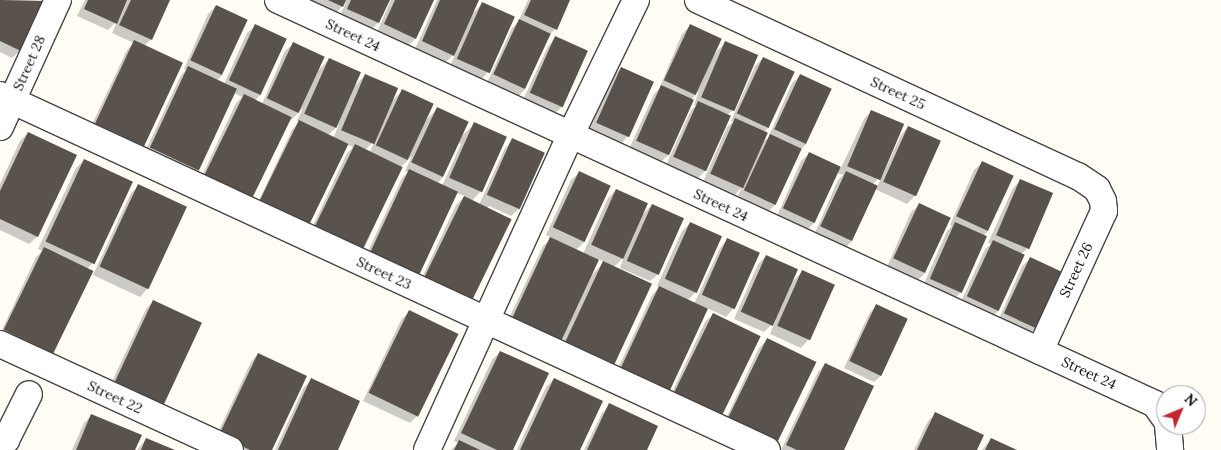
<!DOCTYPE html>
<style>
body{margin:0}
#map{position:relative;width:1221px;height:450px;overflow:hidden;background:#fffdf5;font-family:Lora,serif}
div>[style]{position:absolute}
.shadow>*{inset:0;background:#0003}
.building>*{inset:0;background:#5a524d;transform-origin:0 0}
.roads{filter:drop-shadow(1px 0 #444) drop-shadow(-1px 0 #444) drop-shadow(0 1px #444) drop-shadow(0 -1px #444)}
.minor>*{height:26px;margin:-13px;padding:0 13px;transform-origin:13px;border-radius:13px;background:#fff}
span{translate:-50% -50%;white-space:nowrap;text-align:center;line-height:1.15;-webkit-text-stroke:5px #fff;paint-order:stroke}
.street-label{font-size:14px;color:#111}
.north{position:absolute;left:1156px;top:385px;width:50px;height:50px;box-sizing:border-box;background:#fff;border:1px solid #a0a0a0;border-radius:50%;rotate:45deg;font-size:14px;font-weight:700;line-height:20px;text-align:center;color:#111}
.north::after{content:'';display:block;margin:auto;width:18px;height:22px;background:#c4262e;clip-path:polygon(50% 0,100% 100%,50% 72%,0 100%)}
</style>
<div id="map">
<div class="shadow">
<i style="clip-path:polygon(0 0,43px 1px,20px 51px,12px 58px,0 52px)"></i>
<i style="clip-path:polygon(85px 0,169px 0,151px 39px,144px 46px,143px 145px,136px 153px,89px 131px,127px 50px,134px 43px,112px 33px,118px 20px,108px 30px,77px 16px)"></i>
<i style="clip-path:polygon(304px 0,389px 0,378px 23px,371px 30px,340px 16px,346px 2px,335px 14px)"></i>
<i style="clip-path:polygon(391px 0,433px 0,415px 39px,408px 46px,377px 32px)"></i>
<i style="clip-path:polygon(437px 0,477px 0,471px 15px,482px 4px,488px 72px,481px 80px,450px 66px,456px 52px,445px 63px,415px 49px)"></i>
<i style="clip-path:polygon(528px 0,569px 0,555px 29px,549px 35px,525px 89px,518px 97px,487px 83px,512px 28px,518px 22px)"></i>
<i style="clip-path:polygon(evenodd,216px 6px,222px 75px,217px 81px,224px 84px,247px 33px,255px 26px,261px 94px,255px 101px,262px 104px,285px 51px,293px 44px,318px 71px,329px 59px,354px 87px,365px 75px,390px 103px,402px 91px,426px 120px,437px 109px,462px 136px,474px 124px,480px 192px,472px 201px,479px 205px,505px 148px,513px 140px,543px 154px,519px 209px,511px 216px,489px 206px,418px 286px,456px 205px,465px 196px,456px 193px,418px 274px,364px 260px,402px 178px,408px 172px,405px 171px,412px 156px,401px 167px,364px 249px,356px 256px,309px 234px,347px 153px,353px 147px,346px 144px,254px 211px,292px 130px,299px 122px,297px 121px,303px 108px,291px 120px,198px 184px,236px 103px,242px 97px,234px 93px,198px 171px,190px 178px,143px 156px,181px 75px,186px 70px,184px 69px,208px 14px,216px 6px,339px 125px,333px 138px,328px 135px,339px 125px,216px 6px,375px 140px,370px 152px,365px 150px,375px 140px,216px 6px,459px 143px,461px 144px,442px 186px,437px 184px,443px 177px,459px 143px)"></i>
<i style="clip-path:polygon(690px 26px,715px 53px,726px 42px,756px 56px,732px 111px,727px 115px,705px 171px,697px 179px,666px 165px,691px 110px,696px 106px,694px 105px,699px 91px,691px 100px,668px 155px,660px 163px,629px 149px,654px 94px,659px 89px,682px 34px)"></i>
<i style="clip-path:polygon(556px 38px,586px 52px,562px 107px,554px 114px,523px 100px,548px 46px)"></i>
<i style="clip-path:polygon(763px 58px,769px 127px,764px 132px,761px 144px,768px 138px,792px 83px,800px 76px,806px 144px,800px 150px,776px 204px,768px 212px,737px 198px,742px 187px,734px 196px,703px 182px,727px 127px,733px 122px,731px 121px,755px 66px)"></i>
<i style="clip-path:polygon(621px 68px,627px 137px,620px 145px,589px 131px,614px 76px)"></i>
<i style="clip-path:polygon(871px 111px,877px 180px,873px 184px,877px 187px,901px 135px,908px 127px,915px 196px,907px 204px,875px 189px,852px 241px,844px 249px,814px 235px,838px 180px,843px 175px,837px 173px,815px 222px,807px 230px,777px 216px,801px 161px,809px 154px,841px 168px,864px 119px)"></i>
<i style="clip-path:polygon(28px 133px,75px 155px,37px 237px,29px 244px,0 230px,0 184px,20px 141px)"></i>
<i style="clip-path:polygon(84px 160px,93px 263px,87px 269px,53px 352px,45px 360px,0 334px,36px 257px,42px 251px,38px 249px,76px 168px)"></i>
<i style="clip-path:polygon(982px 163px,988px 231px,983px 236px,961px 292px,953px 300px,923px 286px,947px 231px,952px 226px,950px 225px,974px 170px)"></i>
<i style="clip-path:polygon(evenodd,579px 173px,585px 241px,576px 250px,583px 254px,608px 198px,616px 190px,642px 215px,652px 205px,683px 219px,658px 274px,650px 281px,620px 268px,624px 257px,613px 268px,650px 285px,558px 352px,564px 338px,552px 350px,505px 327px,543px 246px,552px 238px,546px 235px,571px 180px,579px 173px,598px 259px,604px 262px,592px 275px,591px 275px,598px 259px)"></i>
<i style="clip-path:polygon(1021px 180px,1027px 249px,1021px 254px,999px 310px,991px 318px,960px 304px,985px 249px,991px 244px,988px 243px,1013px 188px)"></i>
<i style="clip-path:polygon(139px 186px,147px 289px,140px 297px,93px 275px,131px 193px)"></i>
<i style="clip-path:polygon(919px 205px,925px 273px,917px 281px,887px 267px,911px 212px)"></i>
<i style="clip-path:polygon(690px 223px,696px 292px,687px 301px,694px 304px,720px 248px,727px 240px,733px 309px,726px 317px,707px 308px,668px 391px,614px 377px,652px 295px,660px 287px,657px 286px,682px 231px)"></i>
<i style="clip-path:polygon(766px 256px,791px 283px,802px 272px,808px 340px,801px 348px,770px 334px,776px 320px,764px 332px,734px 319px,758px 264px)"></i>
<i style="clip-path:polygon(1030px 259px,1036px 327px,1028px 335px,998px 321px,1022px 266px)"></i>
<i style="clip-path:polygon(153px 301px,162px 405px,108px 390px,146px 309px)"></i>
<i style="clip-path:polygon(876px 306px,907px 320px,882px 375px,874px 382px,844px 368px,869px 314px)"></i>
<i style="clip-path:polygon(409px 312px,418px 415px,410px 423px,363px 401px,401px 320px)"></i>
<i style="clip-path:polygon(713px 314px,760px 336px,667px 403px,705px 322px)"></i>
<i style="clip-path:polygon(767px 340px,814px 362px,721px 429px,759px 348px)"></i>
<i style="clip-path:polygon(500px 352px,511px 450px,451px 450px,458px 443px,454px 441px,492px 360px)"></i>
<i style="clip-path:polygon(258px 354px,271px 450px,227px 450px,213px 443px,251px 362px)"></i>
<i style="clip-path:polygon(825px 364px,842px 450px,781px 450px,818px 372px)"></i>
<i style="clip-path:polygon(554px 379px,578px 450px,517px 450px,546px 387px)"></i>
<i style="clip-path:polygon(312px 380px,336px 450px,275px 450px,304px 387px)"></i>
<i style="clip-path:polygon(610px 405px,646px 450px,584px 450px,602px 413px)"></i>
<i style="clip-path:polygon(936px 414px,976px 450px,914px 450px,928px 421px)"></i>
<i style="clip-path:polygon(91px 416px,134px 450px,72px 450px,84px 423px)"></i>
<i style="clip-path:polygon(146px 439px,172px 450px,137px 450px)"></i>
<i style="clip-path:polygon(991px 439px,1014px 450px,982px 450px)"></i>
</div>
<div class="building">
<i style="clip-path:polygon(0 0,45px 1px,21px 51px,0 41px)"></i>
<i style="clip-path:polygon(88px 0,127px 0,117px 24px,84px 9px)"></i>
<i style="clip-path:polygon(131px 0,170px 0,152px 40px,119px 25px)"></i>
<i style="clip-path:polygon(328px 0,346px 0,343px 7px)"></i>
<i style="clip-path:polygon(351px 0,390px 0,379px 23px,347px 9px)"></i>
<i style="clip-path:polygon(395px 0,434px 0,416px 39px,384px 24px)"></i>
<i style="clip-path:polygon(440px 0,479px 0,454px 56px,422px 41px)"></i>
<i style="clip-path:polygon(531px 0,570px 0,557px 30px,524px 15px)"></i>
<i style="left:482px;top:2px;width:36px;height:62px;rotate:24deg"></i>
<i style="left:216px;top:5px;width:35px;height:61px;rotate:25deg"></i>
<i style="left:519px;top:19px;width:35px;height:61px;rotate:25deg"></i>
<i style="left:255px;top:24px;width:35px;height:62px;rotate:25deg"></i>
<i style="left:690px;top:24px;width:35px;height:62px;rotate:25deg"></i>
<i style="left:555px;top:36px;width:36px;height:62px;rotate:24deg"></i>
<i style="left:134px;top:40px;width:54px;height:92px;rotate:25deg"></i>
<i style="left:725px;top:41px;width:36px;height:61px;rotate:23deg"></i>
<i style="left:293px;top:42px;width:35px;height:62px;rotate:25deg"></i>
<i style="left:763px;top:57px;width:35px;height:62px;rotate:25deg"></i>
<i style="left:329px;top:58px;width:35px;height:61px;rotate:24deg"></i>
<i style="left:188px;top:66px;width:54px;height:90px;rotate:25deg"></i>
<i style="left:621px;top:67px;width:36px;height:61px;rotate:24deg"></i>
<i style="left:365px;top:74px;width:36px;height:61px;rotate:23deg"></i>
<i style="left:800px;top:74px;width:35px;height:61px;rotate:25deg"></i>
<i style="left:661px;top:85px;width:36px;height:61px;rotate:24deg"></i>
<i style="left:402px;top:89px;width:35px;height:62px;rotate:25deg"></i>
<i style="left:244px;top:94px;width:53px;height:91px;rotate:26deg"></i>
<i style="left:698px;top:101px;width:36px;height:61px;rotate:24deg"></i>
<i style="left:437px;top:107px;width:35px;height:61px;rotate:25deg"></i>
<i style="left:871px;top:110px;width:36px;height:61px;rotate:23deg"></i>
<i style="left:735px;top:118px;width:36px;height:61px;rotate:24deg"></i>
<i style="left:299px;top:120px;width:55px;height:91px;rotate:26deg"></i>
<i style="left:474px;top:122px;width:36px;height:61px;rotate:24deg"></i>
<i style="left:908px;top:126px;width:36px;height:61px;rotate:24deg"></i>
<i style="clip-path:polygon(28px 132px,77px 155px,38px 237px,0 219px,0 191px)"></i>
<i style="left:770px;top:134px;width:35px;height:62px;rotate:25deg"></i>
<i style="left:512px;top:138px;width:36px;height:62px;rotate:24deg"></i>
<i style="left:355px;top:144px;width:53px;height:91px;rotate:26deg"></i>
<i style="left:809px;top:152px;width:35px;height:62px;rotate:25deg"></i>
<i style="left:84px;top:159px;width:54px;height:91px;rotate:25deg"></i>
<i style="left:982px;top:161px;width:35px;height:61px;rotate:25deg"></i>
<i style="left:409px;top:169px;width:54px;height:91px;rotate:25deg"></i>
<i style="left:579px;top:171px;width:35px;height:62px;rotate:25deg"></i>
<i style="left:846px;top:171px;width:35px;height:61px;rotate:25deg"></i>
<i style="left:1020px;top:179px;width:36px;height:61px;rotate:23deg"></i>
<i style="left:138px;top:184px;width:54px;height:91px;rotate:25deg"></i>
<i style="left:616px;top:189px;width:35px;height:61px;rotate:24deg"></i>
<i style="left:464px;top:196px;width:53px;height:91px;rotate:26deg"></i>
<i style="left:919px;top:203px;width:35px;height:61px;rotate:25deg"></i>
<i style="left:652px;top:204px;width:35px;height:62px;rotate:24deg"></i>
<i style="left:690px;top:222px;width:35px;height:62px;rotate:24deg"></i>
<i style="left:955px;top:222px;width:35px;height:62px;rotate:24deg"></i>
<i style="left:550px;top:237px;width:54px;height:90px;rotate:25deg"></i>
<i style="left:727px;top:238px;width:36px;height:62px;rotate:24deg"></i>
<i style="left:993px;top:240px;width:35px;height:62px;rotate:25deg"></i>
<i style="left:44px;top:247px;width:55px;height:92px;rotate:26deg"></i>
<i style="left:766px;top:255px;width:35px;height:62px;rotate:24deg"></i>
<i style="left:1030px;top:257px;width:35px;height:62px;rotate:25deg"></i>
<i style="left:603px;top:261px;width:54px;height:91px;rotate:25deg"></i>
<i style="left:802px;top:270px;width:36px;height:61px;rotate:24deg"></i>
<i style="left:659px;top:286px;width:54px;height:91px;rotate:25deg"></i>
<i style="left:153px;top:300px;width:54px;height:91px;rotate:25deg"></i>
<i style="left:876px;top:304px;width:35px;height:63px;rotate:25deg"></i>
<i style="left:409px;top:310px;width:55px;height:92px;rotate:26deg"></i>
<i style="left:713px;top:313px;width:53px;height:91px;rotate:26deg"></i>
<i style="left:767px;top:338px;width:55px;height:92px;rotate:26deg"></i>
<i style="clip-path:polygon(500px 351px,549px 373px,513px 450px,497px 450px,461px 433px)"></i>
<i style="clip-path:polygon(258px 353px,307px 376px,272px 450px,250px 450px,219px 435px)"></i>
<i style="clip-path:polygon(825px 363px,874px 386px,844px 450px,797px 450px,786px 445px)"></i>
<i style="clip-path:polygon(311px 378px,360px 401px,338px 450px,278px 450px)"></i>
<i style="clip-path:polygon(554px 378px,603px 401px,580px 450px,520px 450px)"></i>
<i style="clip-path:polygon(609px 403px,658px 426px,647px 450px,587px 450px)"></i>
<i style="clip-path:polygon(935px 412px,984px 435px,977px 450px,917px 450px)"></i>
<i style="clip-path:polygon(91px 414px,142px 435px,135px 450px,76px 450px)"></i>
<i style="clip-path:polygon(146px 438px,175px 450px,141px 450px)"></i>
<i style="clip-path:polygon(991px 438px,1017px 450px,985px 450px)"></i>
<i style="clip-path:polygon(459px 440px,480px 450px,454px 450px)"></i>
</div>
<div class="roads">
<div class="minor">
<i style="left:278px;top:0;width:966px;rotate:24.73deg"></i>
<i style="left:1155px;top:404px;width:19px;rotate:55deg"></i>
<i style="left:698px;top:0;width:419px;rotate:24.9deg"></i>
<i style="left:1078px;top:176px;width:23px;rotate:34deg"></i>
<i style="left:1097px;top:189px;width:13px;rotate:63deg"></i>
<i style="left:1103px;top:201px;width:10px;rotate:84deg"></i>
<i style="left:1104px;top:211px;width:154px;rotate:114.6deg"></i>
<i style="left:0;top:95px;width:845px;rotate:24.84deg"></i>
<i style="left:0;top:127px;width:140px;rotate:-65.5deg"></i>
<i style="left:0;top:344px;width:253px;rotate:24.7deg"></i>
<i style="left:1168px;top:425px;width:25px;rotate:85deg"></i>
<i style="left:0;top:437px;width:7px;rotate:27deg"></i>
<i style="left:6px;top:440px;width:51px;rotate:-63.4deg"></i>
<i style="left:427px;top:450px;width:345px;rotate:-65.5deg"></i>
<i style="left:570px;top:136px;width:151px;rotate:-64.1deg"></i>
</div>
</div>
<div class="street-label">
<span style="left:353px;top:35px;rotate:25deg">Street 24</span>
<span style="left:29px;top:63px;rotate:-66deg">Street 28</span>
<span style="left:898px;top:93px;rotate:25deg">Street 25</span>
<span style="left:721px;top:205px;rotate:25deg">Street 24</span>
<span style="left:1076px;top:270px;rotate:-65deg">Street 26</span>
<span style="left:384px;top:273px;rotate:25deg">Street 23</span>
<span style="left:1089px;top:373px;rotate:25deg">Street 24</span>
<span style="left:115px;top:397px;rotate:25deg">Street 22</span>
</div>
<div class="north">N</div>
</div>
